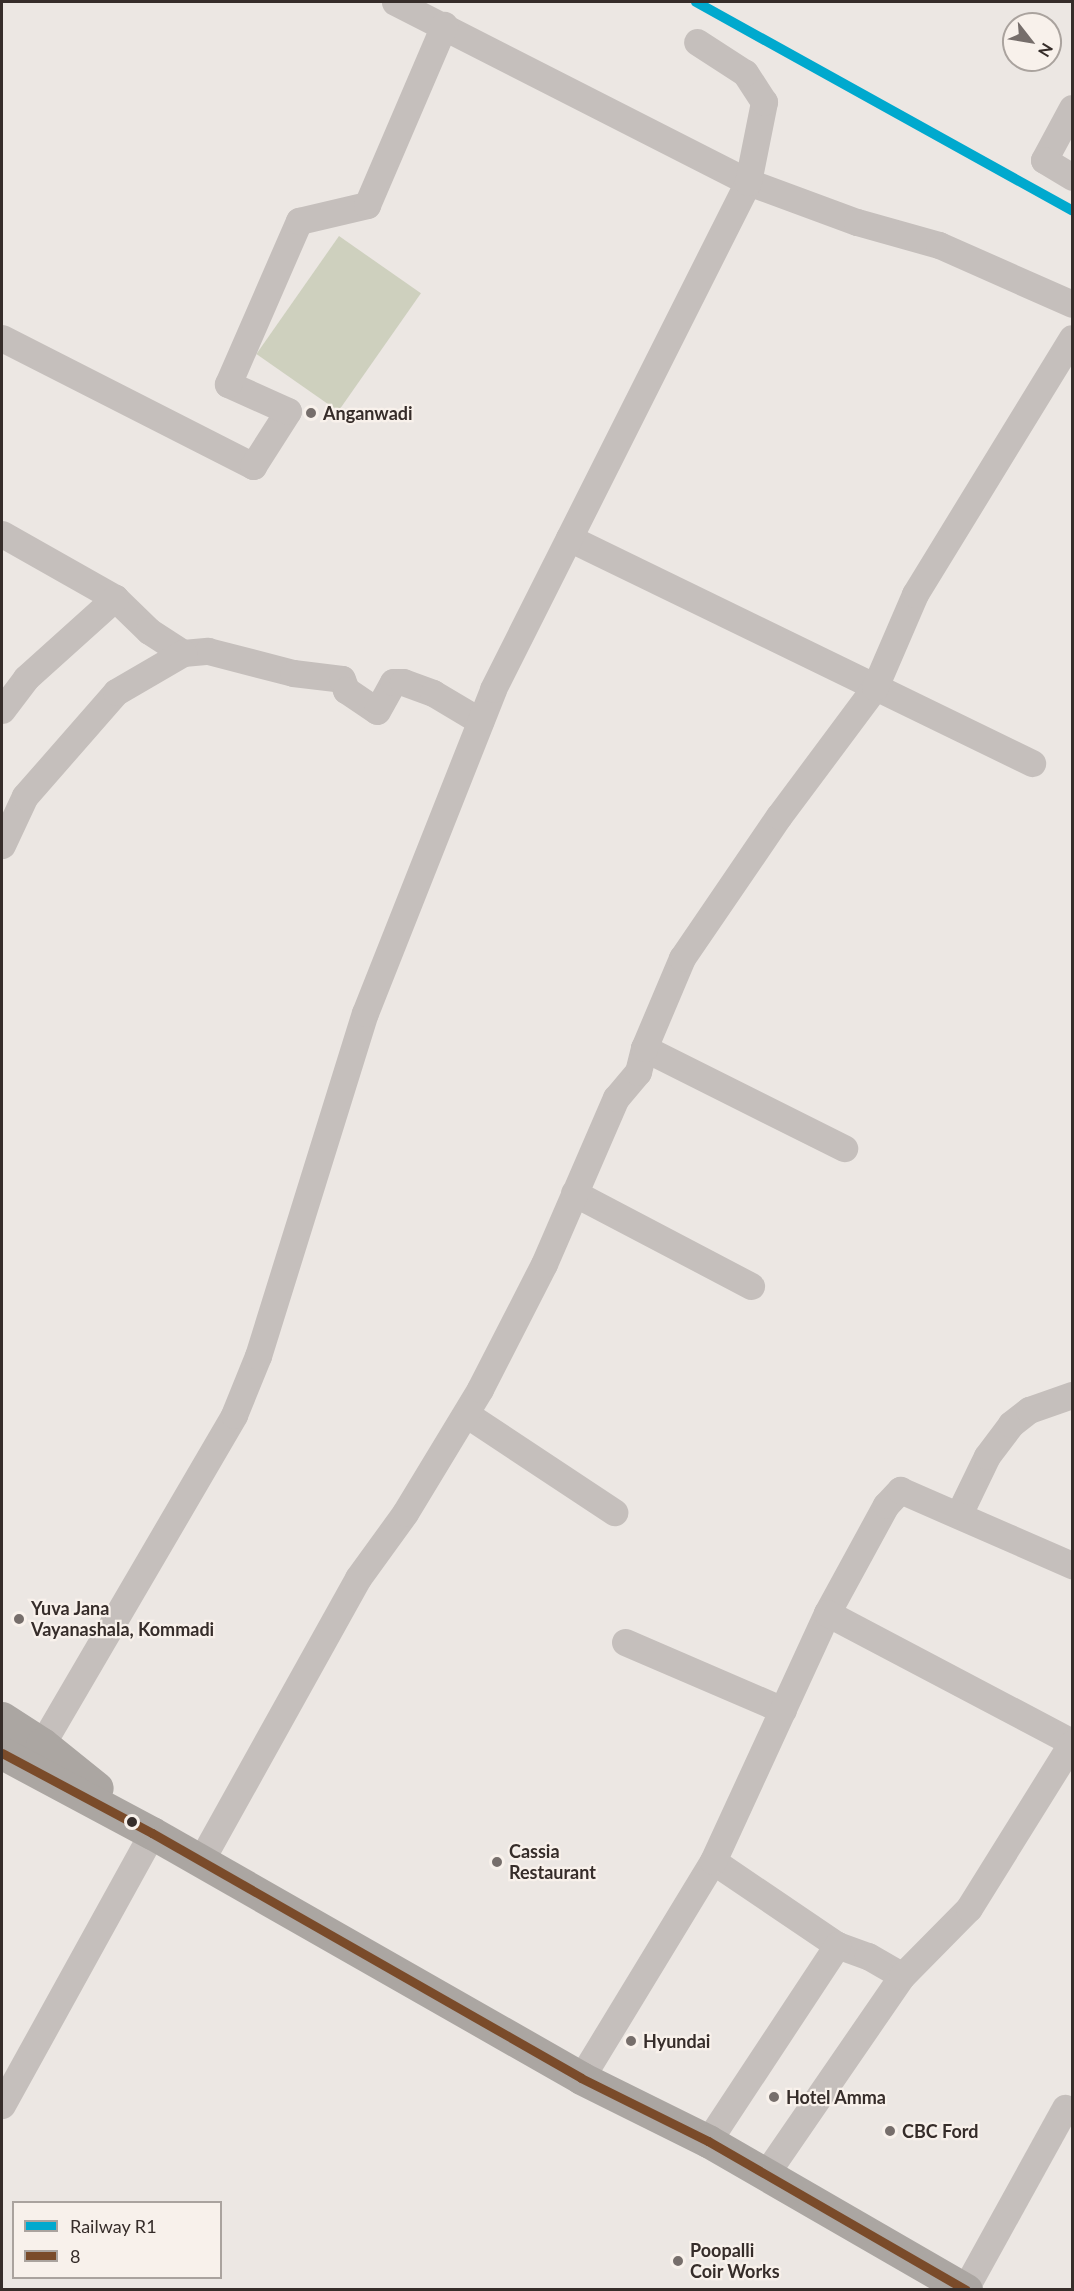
<!DOCTYPE html>
<style>
body{margin:0}
#map{position:relative;width:1074px;height:2291px;overflow:hidden;background:#ece7e3;font-family:Lato,sans-serif}
div>[style]{position:absolute}
.green>*{inset:0;background:#ced0be;transform-origin:0 0}
.minor>*{height:27px;margin:-13.5px;padding:0 13.5px;transform-origin:13.5px;border-radius:13.5px;background:#c5bfbc}
.highway>*{height:33px;margin:-16.5px;padding:0 16.5px;transform-origin:16.5px;border-radius:16.5px;background:#aba6a2}
.bus-1>*{height:9px;margin:-4.5px;padding:0 4.5px;transform-origin:4.5px;border-radius:4.5px;background:#7a4b2a}
.rail-1>*{height:10px;margin:-5px;padding:0 5px;transform-origin:5px;border-radius:5px;background:#00a9ce}
.dots>*{width:16px;height:16px;translate:-50% -50%;box-sizing:border-box;border:3px solid #f8f1eb;border-radius:50%}
span{translate:-50% -50%;white-space:nowrap;text-align:center;line-height:1.15;-webkit-text-stroke:4.5px #f8f1eb;paint-order:stroke}
.poi-label{font-size:18px;color:#362d2a;font-weight:700}
.left{translate:0 -50%;text-align:left}
.frame{position:absolute;inset:0;border:3px solid #362d2a;pointer-events:none}
.legend{position:absolute;left:12px;top:2201px;width:210px;height:78px;box-sizing:border-box;background:#f8f1eb;border:2px solid #aaa39e;margin:0;padding:8px 10px;list-style:none;font-size:18px;color:#362d2a}
.legend li{display:flex;align-items:center;gap:12px;height:30px}
.legend b{width:30px;border:2px solid #aaa39e}
.north{position:absolute;left:1002px;top:12px;width:60px;height:60px;box-sizing:border-box;background:#f8f1eb;border:2px solid #aaa39e;border-radius:50%;rotate:121deg;font-size:16px;font-weight:700;line-height:24px;text-align:center;color:#362d2a}
.north::after{content:'';display:block;margin:auto;width:21px;height:27px;background:#766e6b;clip-path:polygon(50% 0,100% 100%,50% 72%,0 100%)}
</style>
<div id="map">
<div class="green">
<i style="left:339px;top:236px;width:100px;height:144px;rotate:35deg"></i>
</div>
<div class="minor">
<i style="left:395px;top:2px;width:396px;rotate:27deg"></i>
<i style="left:748px;top:182px;width:116px;rotate:20.2deg"></i>
<i style="left:857px;top:222px;width:85px;rotate:15.7deg"></i>
<i style="left:939px;top:245px;width:145px;rotate:23.9deg"></i>
<i style="left:1072px;top:108px;width:59px;rotate:118.3deg"></i>
<i style="left:1044px;top:160px;width:33px;rotate:31deg"></i>
<i style="left:2px;top:338px;width:282px;rotate:27deg"></i>
<i style="left:253px;top:466px;width:65px;rotate:-57.5deg"></i>
<i style="left:288px;top:411px;width:66px;rotate:-155.8deg"></i>
<i style="left:228px;top:384px;width:178px;rotate:-66.5deg"></i>
<i style="left:299px;top:221px;width:70px;rotate:-13.2deg"></i>
<i style="left:367px;top:205px;width:196px;rotate:-66.8deg"></i>
<i style="left:2px;top:534px;width:130px;rotate:29.5deg"></i>
<i style="left:115px;top:598px;width:47px;rotate:44.1deg"></i>
<i style="left:149px;top:631px;width:40px;rotate:32.9deg"></i>
<i style="left:183px;top:653px;width:25px;rotate:-5deg"></i>
<i style="left:208px;top:651px;width:88px;rotate:14.5deg"></i>
<i style="left:293px;top:673px;width:49px;rotate:7deg"></i>
<i style="left:342px;top:679px;width:12px;rotate:70deg"></i>
<i style="left:346px;top:690px;width:37px;rotate:34deg"></i>
<i style="left:377px;top:711px;width:33px;rotate:-61deg"></i>
<i style="left:393px;top:682px;width:10px"></i>
<i style="left:403px;top:682px;width:32px;rotate:20deg"></i>
<i style="left:433px;top:693px;width:55px;rotate:30.8deg"></i>
<i style="left:569px;top:538px;width:515px;rotate:25.92deg"></i>
<i style="left:2px;top:710px;width:40px;rotate:-53deg"></i>
<i style="left:26px;top:678px;width:120px;rotate:-42deg"></i>
<i style="left:2px;top:845px;width:54px;rotate:-64.9deg"></i>
<i style="left:25px;top:796px;width:138px;rotate:-48.8deg"></i>
<i style="left:116px;top:692px;width:78px;rotate:-30.2deg"></i>
<i style="left:644px;top:1048px;width:224px;rotate:26.6deg"></i>
<i style="left:574px;top:1193px;width:200px;rotate:27.7deg"></i>
<i style="left:466px;top:1414px;width:178px;rotate:33.5deg"></i>
<i style="left:959px;top:1514px;width:64px;rotate:-64.2deg"></i>
<i style="left:987px;top:1456px;width:40px;rotate:-53deg"></i>
<i style="left:1011px;top:1424px;width:23px;rotate:-38deg"></i>
<i style="left:1029px;top:1410px;width:46px;rotate:-19.2deg"></i>
<i style="left:827px;top:1613px;width:123px;rotate:-61.4deg"></i>
<i style="left:886px;top:1505px;width:21px;rotate:-47deg"></i>
<i style="left:900px;top:1490px;width:188px;rotate:23.6deg"></i>
<i style="left:625px;top:1642px;width:172px;rotate:23.3deg"></i>
<i style="left:42px;top:1744px;width:381px;rotate:-59.7deg"></i>
<i style="left:234px;top:1415px;width:64px;rotate:-67.9deg"></i>
<i style="left:258px;top:1356px;width:359px;rotate:-72.7deg"></i>
<i style="left:365px;top:1013px;width:348px;rotate:-68.4deg"></i>
<i style="left:493px;top:689px;width:568px;rotate:-63.3deg"></i>
<i style="left:748px;top:182px;width:82px;rotate:-78.7deg"></i>
<i style="left:764px;top:102px;width:35px;rotate:-123deg"></i>
<i style="left:745px;top:73px;width:57px;rotate:-147.1deg"></i>
<i style="left:713px;top:1861px;width:150px;rotate:34.1deg"></i>
<i style="left:837px;top:1945px;width:33px;rotate:20deg"></i>
<i style="left:868px;top:1956px;width:39px;rotate:30deg"></i>
<i style="left:200px;top:1862px;width:325px;rotate:-60.9deg"></i>
<i style="left:358px;top:1578px;width:80px;rotate:-54.1deg"></i>
<i style="left:405px;top:1513px;width:145px;rotate:-58.8deg"></i>
<i style="left:480px;top:1389px;width:140px;rotate:-62.9deg"></i>
<i style="left:544px;top:1264px;width:181px;rotate:-66.6deg"></i>
<i style="left:616px;top:1098px;width:34px;rotate:-50deg"></i>
<i style="left:638px;top:1072px;width:25px;rotate:-76deg"></i>
<i style="left:644px;top:1048px;width:98px;rotate:-67.1deg"></i>
<i style="left:682px;top:958px;width:172px;rotate:-55.7deg"></i>
<i style="left:779px;top:816px;width:161px;rotate:-53.3deg"></i>
<i style="left:875px;top:687px;width:101px;rotate:-66.7deg"></i>
<i style="left:915px;top:594px;width:300px;rotate:-58.5deg"></i>
<i style="left:581px;top:2078px;width:254px;rotate:-58.7deg"></i>
<i style="left:713px;top:1861px;width:273px;rotate:-65.3deg"></i>
<i style="left:827px;top:1613px;width:277px;rotate:27.8deg"></i>
<i style="left:2px;top:2105px;width:311px;rotate:-61.1deg"></i>
<i style="left:708px;top:2141px;width:235px;rotate:-56.6deg"></i>
<i style="left:765px;top:2175px;width:242px;rotate:-55.5deg"></i>
<i style="left:902px;top:1976px;width:95px;rotate:-45.4deg"></i>
<i style="left:969px;top:1908px;width:193px;rotate:-58.1deg"></i>
<i style="left:965px;top:2289px;width:207px;rotate:-61.1deg"></i>
</div>
<div class="highway">
<i style="left:2px;top:1718px;width:48px;rotate:33deg"></i>
<i style="left:42px;top:1744px;width:70px;rotate:38.7deg"></i>
<i style="left:2px;top:1753px;width:170px;rotate:28.1deg"></i>
<i style="left:152px;top:1833px;width:494px;rotate:29.7deg"></i>
<i style="left:581px;top:2078px;width:142px;rotate:26.4deg"></i>
<i style="left:708px;top:2141px;width:298px;rotate:30deg"></i>
</div>
<div class="bus-1">
<i style="left:2px;top:1753px;width:170px;rotate:28.1deg"></i>
<i style="left:152px;top:1833px;width:494px;rotate:29.7deg"></i>
<i style="left:581px;top:2078px;width:142px;rotate:26.4deg"></i>
<i style="left:708px;top:2141px;width:298px;rotate:30deg"></i>
</div>
<div class="rail-1">
<i style="left:696px;top:2px;width:430px;rotate:29deg"></i>
</div>
<div class="dots">
<i style="left:311px;top:413px;background:#766e6b"></i>
<i style="left:19px;top:1619px;background:#766e6b"></i>
<i style="left:132px;top:1822px;background:#362d2a"></i>
<i style="left:497px;top:1862px;background:#766e6b"></i>
<i style="left:631px;top:2041px;background:#766e6b"></i>
<i style="left:774px;top:2097px;background:#766e6b"></i>
<i style="left:890px;top:2131px;background:#766e6b"></i>
<i style="left:678px;top:2261px;background:#766e6b"></i>
</div>
<div class="poi-label">
<span class="left" style="left:323px;top:413px">Anganwadi</span>
<span class="left" style="left:31px;top:1619px">Yuva Jana<br>Vayanashala, Kommadi</span>
<span class="left" style="left:509px;top:1862px">Cassia<br>Restaurant</span>
<span class="left" style="left:643px;top:2041px">Hyundai</span>
<span class="left" style="left:786px;top:2097px">Hotel Amma</span>
<span class="left" style="left:902px;top:2131px">CBC Ford</span>
<span class="left" style="left:690px;top:2261px">Poopalli<br>Coir Works</span>
</div>
<div class="frame"></div>
<ul class="legend">
<li><b style="height:8px;background:#00a9ce"></b>Railway R1</li>
<li><b style="height:8px;background:#7a4b2a"></b>8</li>
</ul>
<div class="north">N</div>
</div>
